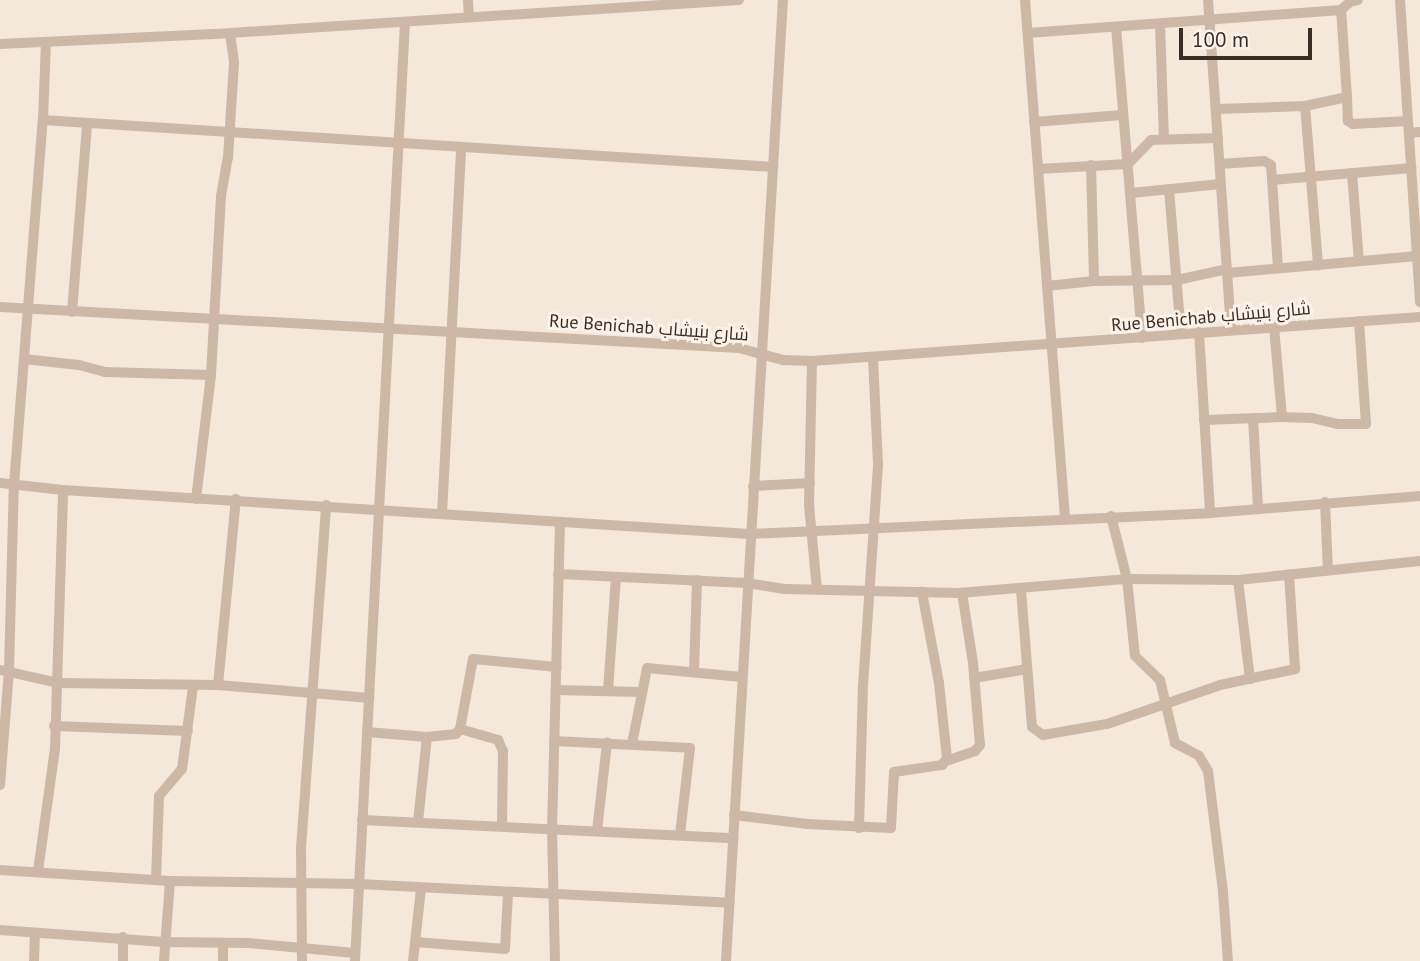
<!DOCTYPE html>
<meta charset="utf-8">
<style>
body{margin:0}
#map{position:relative;width:1420px;height:961px;overflow:hidden;background:#f4e8db;font-family:"PT Sans",Cairo,sans-serif}
div>[style]{position:absolute}
.minor>*{height:10px;margin:-5px;padding:0 5px;transform-origin:5px;border-radius:5px;background:#cdb8a6}
span{translate:-50% -50%;white-space:nowrap;text-align:center;line-height:1.15;-webkit-text-stroke:6px #fbf2e8;paint-order:stroke}
.street-label{font-size:18px;color:#392d28}
.scale{position:absolute;left:1179px;top:28px;width:133px;height:32px;box-sizing:border-box;border:4px solid #392d28;border-top:0;padding-left:9px;font-size:21px;line-height:24px;white-space:nowrap;color:#392d28;-webkit-text-stroke:5px #fbf2e8;paint-order:stroke}
</style>
<div id="map">
<div class="minor">
<i style="left:468px;top:0;width:17px;rotate:87deg"></i>
<i style="left:1025px;top:0;width:520px;rotate:85.58deg"></i>
<i style="left:1208px;top:0;width:331px;rotate:86deg"></i>
<i style="left:1400px;top:0;width:303px;rotate:86.2deg"></i>
<i style="left:1160px;top:25px;width:114px;rotate:88deg"></i>
<i style="left:1116px;top:27px;width:312px;rotate:85.2deg"></i>
<i style="left:1028px;top:33px;width:314px;rotate:-4.2deg"></i>
<i style="left:0;top:44px;width:230px;rotate:-2.7deg"></i>
<i style="left:230px;top:33px;width:510px;rotate:-3.71deg"></i>
<i style="left:1347px;top:97px;width:24px;rotate:88deg"></i>
<i style="left:1348px;top:121px;width:6px;rotate:31deg"></i>
<i style="left:1353px;top:124px;width:55px;rotate:-3.1deg"></i>
<i style="left:1305px;top:106px;width:160px;rotate:85.3deg"></i>
<i style="left:1216px;top:109px;width:89px;rotate:-1.9deg"></i>
<i style="left:1305px;top:106px;width:43px;rotate:-12.1deg"></i>
<i style="left:1347px;top:97px;width:87px;rotate:-93.9deg"></i>
<i style="left:1341px;top:10px;width:12px;rotate:-42deg"></i>
<i style="left:1350px;top:2px;width:8px;rotate:-14deg"></i>
<i style="left:43px;top:120px;width:732px;rotate:3.68deg"></i>
<i style="left:1034px;top:122px;width:88px;rotate:-4.5deg"></i>
<i style="left:1409px;top:133px;width:11px;rotate:-5deg"></i>
<i style="left:1220px;top:164px;width:44px;rotate:-3.9deg"></i>
<i style="left:1264px;top:161px;width:8px;rotate:30deg"></i>
<i style="left:1271px;top:165px;width:103px;rotate:86.1deg"></i>
<i style="left:1091px;top:165px;width:116px;rotate:88.5deg"></i>
<i style="left:1038px;top:169px;width:90px;rotate:-3.2deg"></i>
<i style="left:1128px;top:164px;width:33px;rotate:-46deg"></i>
<i style="left:1151px;top:140px;width:67px;rotate:-1.7deg"></i>
<i style="left:1352px;top:173px;width:88px;rotate:85.5deg"></i>
<i style="left:1272px;top:180px;width:140px;rotate:-4.9deg"></i>
<i style="left:1169px;top:189px;width:145px;rotate:85.3deg"></i>
<i style="left:1131px;top:193px;width:90px;rotate:-5.7deg"></i>
<i style="left:1227px;top:273px;width:191px;rotate:-5.1deg"></i>
<i style="left:1047px;top:286px;width:47px;rotate:-6.1deg"></i>
<i style="left:1094px;top:281px;width:83px;rotate:-0.7deg"></i>
<i style="left:1177px;top:280px;width:51px;rotate:-12.4deg"></i>
<i style="left:0;top:307px;width:740px;rotate:3.18deg"></i>
<i style="left:739px;top:348px;width:46px;rotate:15.3deg"></i>
<i style="left:783px;top:360px;width:29px;rotate:2deg"></i>
<i style="left:812px;top:361px;width:610px;rotate:-4.14deg"></i>
<i style="left:72px;top:312px;width:188px;rotate:-85.4deg"></i>
<i style="left:1274px;top:327px;width:90px;rotate:84.9deg"></i>
<i style="left:1199px;top:332px;width:181px;rotate:86.5deg"></i>
<i style="left:24px;top:359px;width:55px;rotate:6.2deg"></i>
<i style="left:79px;top:365px;width:27px;rotate:15deg"></i>
<i style="left:105px;top:372px;width:106px;rotate:1.6deg"></i>
<i style="left:812px;top:361px;width:144px;rotate:91.2deg"></i>
<i style="left:809px;top:505px;width:85px;rotate:84.6deg"></i>
<i style="left:1253px;top:418px;width:90px;rotate:86.8deg"></i>
<i style="left:1204px;top:420px;width:78px;rotate:-2.2deg"></i>
<i style="left:1282px;top:417px;width:30px;rotate:2deg"></i>
<i style="left:1312px;top:418px;width:26px;rotate:13deg"></i>
<i style="left:1337px;top:424px;width:29px"></i>
<i style="left:1366px;top:424px;width:103px;rotate:-93.9deg"></i>
<i style="left:0;top:483px;width:63px;rotate:6.3deg"></i>
<i style="left:63px;top:490px;width:688px;rotate:3.66deg"></i>
<i style="left:750px;top:534px;width:460px;rotate:-2.6deg"></i>
<i style="left:1210px;top:513px;width:211px;rotate:-4.6deg"></i>
<i style="left:753px;top:486px;width:57px;rotate:-3deg"></i>
<i style="left:196px;top:499px;width:125px;rotate:-83.1deg"></i>
<i style="left:211px;top:375px;width:179px;rotate:-86.8deg"></i>
<i style="left:221px;top:196px;width:39px;rotate:-80deg"></i>
<i style="left:228px;top:158px;width:96px;rotate:-86.4deg"></i>
<i style="left:234px;top:62px;width:29px;rotate:-98deg"></i>
<i style="left:1325px;top:502px;width:68px;rotate:87.5deg"></i>
<i style="left:442px;top:514px;width:367px;rotate:-87deg"></i>
<i style="left:1111px;top:516px;width:65px;rotate:75.7deg"></i>
<i style="left:1127px;top:579px;width:77px;rotate:84.1deg"></i>
<i style="left:1135px;top:656px;width:35px;rotate:44deg"></i>
<i style="left:1160px;top:680px;width:65px;rotate:76.6deg"></i>
<i style="left:1175px;top:743px;width:27px;rotate:28deg"></i>
<i style="left:1199px;top:756px;width:17px;rotate:59deg"></i>
<i style="left:1208px;top:771px;width:122px;rotate:82.9deg"></i>
<i style="left:1223px;top:892px;width:69px;rotate:85.9deg"></i>
<i style="left:558px;top:574px;width:189px;rotate:2.7deg"></i>
<i style="left:747px;top:583px;width:38px;rotate:9deg"></i>
<i style="left:785px;top:589px;width:174px;rotate:1.3deg"></i>
<i style="left:959px;top:593px;width:169px;rotate:-4.8deg"></i>
<i style="left:1127px;top:579px;width:111px;rotate:0.5deg"></i>
<i style="left:1238px;top:580px;width:183px;rotate:-6deg"></i>
<i style="left:1238px;top:580px;width:100px;rotate:83.1deg"></i>
<i style="left:1021px;top:590px;width:137px;rotate:85.4deg"></i>
<i style="left:1032px;top:727px;width:14px;rotate:36deg"></i>
<i style="left:1043px;top:735px;width:65px;rotate:-9.8deg"></i>
<i style="left:1107px;top:724px;width:120px;rotate:-19deg"></i>
<i style="left:1220px;top:685px;width:77px;rotate:-12deg"></i>
<i style="left:1295px;top:669px;width:95px;rotate:-93.6deg"></i>
<i style="left:0;top:670px;width:59px;rotate:12.6deg"></i>
<i style="left:58px;top:683px;width:160px;rotate:0.7deg"></i>
<i style="left:218px;top:685px;width:152px;rotate:4.9deg"></i>
<i style="left:694px;top:672px;width:92px;rotate:-88.1deg"></i>
<i style="left:974px;top:678px;width:54px;rotate:-9.6deg"></i>
<i style="left:218px;top:685px;width:187px;rotate:-84.5deg"></i>
<i style="left:556px;top:690px;width:85px;rotate:1.3deg"></i>
<i style="left:608px;top:691px;width:114px;rotate:-86deg"></i>
<i style="left:54px;top:726px;width:134px;rotate:2.1deg"></i>
<i style="left:460px;top:729px;width:40px;rotate:16deg"></i>
<i style="left:498px;top:740px;width:12px;rotate:66deg"></i>
<i style="left:503px;top:751px;width:75px;rotate:90.8deg"></i>
<i style="left:367px;top:732px;width:60px;rotate:4.8deg"></i>
<i style="left:427px;top:737px;width:29px;rotate:-6deg"></i>
<i style="left:456px;top:734px;width:6px;rotate:-51deg"></i>
<i style="left:460px;top:729px;width:71px;rotate:-79.5deg"></i>
<i style="left:473px;top:659px;width:84px;rotate:5.4deg"></i>
<i style="left:554px;top:741px;width:136px;rotate:2.9deg"></i>
<i style="left:690px;top:748px;width:87px;rotate:96.6deg"></i>
<i style="left:632px;top:744px;width:77px;rotate:-78.8deg"></i>
<i style="left:647px;top:668px;width:95px;rotate:5.4deg"></i>
<i style="left:946px;top:761px;width:31px;rotate:-19deg"></i>
<i style="left:975px;top:751px;width:8px;rotate:-50deg"></i>
<i style="left:980px;top:745px;width:82px;rotate:-94.9deg"></i>
<i style="left:973px;top:663px;width:71px;rotate:-98.9deg"></i>
<i style="left:0;top:785px;width:115px;rotate:-85.5deg"></i>
<i style="left:9px;top:670px;width:185px;rotate:-88.5deg"></i>
<i style="left:14px;top:485px;width:366px;rotate:-85.5deg"></i>
<i style="left:43px;top:120px;width:78px;rotate:-87.8deg"></i>
<i style="left:734px;top:815px;width:74px;rotate:7deg"></i>
<i style="left:807px;top:824px;width:84px;rotate:2.7deg"></i>
<i style="left:891px;top:828px;width:56px;rotate:-86.9deg"></i>
<i style="left:894px;top:772px;width:49px;rotate:-8.3deg"></i>
<i style="left:942px;top:765px;width:9px;rotate:-54deg"></i>
<i style="left:947px;top:758px;width:75px;rotate:-96.1deg"></i>
<i style="left:939px;top:683px;width:93px;rotate:-100.6deg"></i>
<i style="left:362px;top:820px;width:372px;rotate:2.8deg"></i>
<i style="left:418px;top:822px;width:85px;rotate:-84deg"></i>
<i style="left:859px;top:828px;width:142px;rotate:-88.4deg"></i>
<i style="left:863px;top:686px;width:223px;rotate:-86.1deg"></i>
<i style="left:878px;top:464px;width:105px;rotate:-92.7deg"></i>
<i style="left:597px;top:831px;width:89px;rotate:-83.5deg"></i>
<i style="left:0;top:870px;width:170px;rotate:3.7deg"></i>
<i style="left:170px;top:881px;width:189px;rotate:0.9deg"></i>
<i style="left:359px;top:884px;width:371px;rotate:2.9deg"></i>
<i style="left:38px;top:871px;width:123px;rotate:-82.1deg"></i>
<i style="left:55px;top:749px;width:259px;rotate:-88.2deg"></i>
<i style="left:156px;top:879px;width:83px;rotate:-87.9deg"></i>
<i style="left:159px;top:796px;width:35px;rotate:-50deg"></i>
<i style="left:182px;top:769px;width:83px;rotate:-82.4deg"></i>
<i style="left:0;top:930px;width:164px;rotate:4.2deg"></i>
<i style="left:164px;top:942px;width:85px;rotate:0.7deg"></i>
<i style="left:249px;top:943px;width:106px;rotate:5.4deg"></i>
<i style="left:415px;top:942px;width:90px;rotate:4.4deg"></i>
<i style="left:505px;top:949px;width:56px;rotate:-86.9deg"></i>
<i style="left:34px;top:961px;width:28px;rotate:-88deg"></i>
<i style="left:123px;top:961px;width:24px;rotate:-90deg"></i>
<i style="left:164px;top:961px;width:80px;rotate:-85.7deg"></i>
<i style="left:223px;top:961px;width:18px;rotate:-90deg"></i>
<i style="left:302px;top:961px;width:113px;rotate:-90.5deg"></i>
<i style="left:301px;top:848px;width:344px;rotate:-85.8deg"></i>
<i style="left:355px;top:961px;width:940px;rotate:-86.95deg"></i>
<i style="left:413px;top:961px;width:73px;rotate:-83.7deg"></i>
<i style="left:555px;top:961px;width:132px;rotate:-91.3deg"></i>
<i style="left:552px;top:829px;width:307px;rotate:-88.5deg"></i>
<i style="left:726px;top:961px;width:963px;rotate:-86.61deg"></i>
</div>
<div class="street-label">
<span style="left:1211px;top:317px;rotate:-5deg">Rue Benichab شارع بنيشاب</span>
<span style="left:649px;top:328px;rotate:4deg">Rue Benichab شارع بنيشاب</span>
</div>
<div class="scale">100 m</div>
</div>
